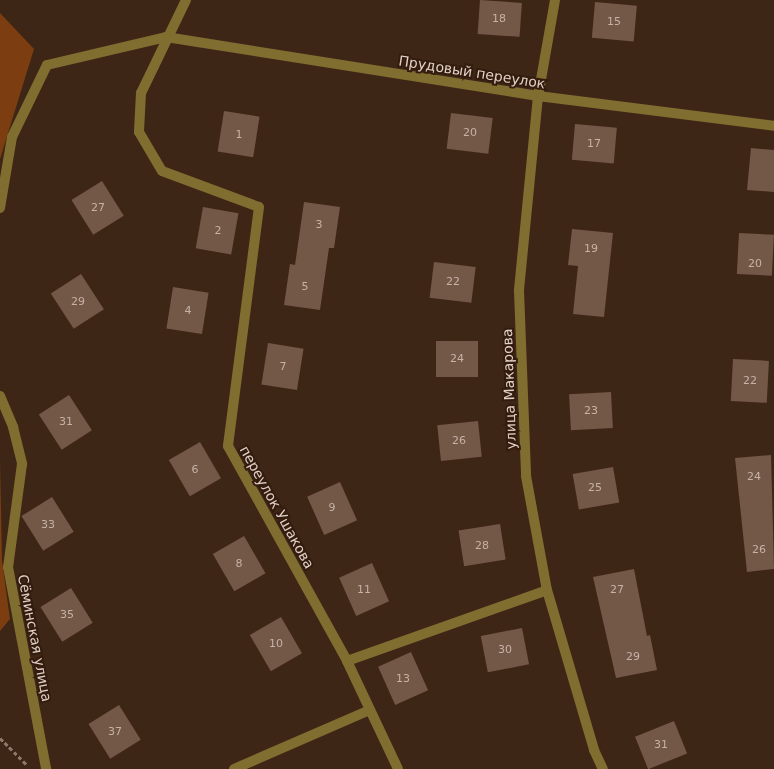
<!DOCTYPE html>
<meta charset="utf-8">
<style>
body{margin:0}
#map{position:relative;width:774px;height:769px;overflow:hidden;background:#3e2617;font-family:"DejaVu Sans",sans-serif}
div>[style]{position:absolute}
.forest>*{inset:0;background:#7c3e11}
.building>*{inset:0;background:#735747;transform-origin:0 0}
.path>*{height:3px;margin-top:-1.5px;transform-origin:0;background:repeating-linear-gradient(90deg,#8d786c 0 4px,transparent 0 6.5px)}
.lane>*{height:10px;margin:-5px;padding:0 5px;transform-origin:5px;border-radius:5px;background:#806e30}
span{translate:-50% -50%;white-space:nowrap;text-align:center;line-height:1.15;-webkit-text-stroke:4px #331c0d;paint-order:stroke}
.number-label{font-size:11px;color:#c6b2a7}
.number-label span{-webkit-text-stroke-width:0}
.street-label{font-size:14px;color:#e1d0c7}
</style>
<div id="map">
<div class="forest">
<i style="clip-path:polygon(0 13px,34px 49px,0 159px)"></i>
<i style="clip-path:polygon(0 460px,2px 561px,10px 619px,0 631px)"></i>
</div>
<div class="building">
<i style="left:480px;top:0;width:42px;height:34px;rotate:4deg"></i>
<i style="left:595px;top:2px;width:42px;height:36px;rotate:5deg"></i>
<i style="left:224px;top:111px;width:36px;height:41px;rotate:9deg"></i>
<i style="left:451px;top:113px;width:42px;height:36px;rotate:7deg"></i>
<i style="left:575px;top:124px;width:42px;height:36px;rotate:5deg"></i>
<i style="clip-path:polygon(751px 148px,774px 150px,774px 192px,747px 190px)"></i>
<i style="left:102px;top:181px;width:41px;height:36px;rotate:58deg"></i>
<i style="clip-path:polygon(304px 202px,340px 207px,334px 248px,329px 248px,320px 310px,284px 305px,290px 264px,295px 265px)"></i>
<i style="left:203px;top:207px;width:36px;height:42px;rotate:10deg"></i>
<i style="clip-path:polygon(572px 229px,613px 233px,604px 317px,573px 314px,578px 266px,568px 265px)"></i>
<i style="left:739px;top:233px;width:35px;height:41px;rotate:3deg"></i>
<i style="left:434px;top:262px;width:42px;height:36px;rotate:7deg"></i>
<i style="left:81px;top:274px;width:42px;height:36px;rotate:57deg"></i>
<i style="left:173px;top:287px;width:36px;height:42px;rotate:9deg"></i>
<i style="left:478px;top:341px;width:36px;height:42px;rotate:90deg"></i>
<i style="left:268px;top:343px;width:36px;height:42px;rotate:9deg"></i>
<i style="left:733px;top:359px;width:36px;height:42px;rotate:3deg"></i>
<i style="left:611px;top:392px;width:36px;height:42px;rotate:87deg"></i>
<i style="left:69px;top:395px;width:42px;height:36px;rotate:57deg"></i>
<i style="left:478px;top:421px;width:36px;height:41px;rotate:84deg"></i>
<i style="left:200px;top:442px;width:42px;height:36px;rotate:60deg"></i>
<i style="clip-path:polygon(771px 455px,774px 569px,747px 572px,735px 458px)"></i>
<i style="left:613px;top:467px;width:36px;height:41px;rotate:80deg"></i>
<i style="left:340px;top:482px;width:42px;height:36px;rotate:66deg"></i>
<i style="left:52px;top:497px;width:41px;height:36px;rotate:58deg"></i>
<i style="left:500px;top:524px;width:36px;height:42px;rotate:81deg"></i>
<i style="left:244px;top:536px;width:43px;height:36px;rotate:60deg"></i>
<i style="left:372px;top:563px;width:42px;height:36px;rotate:66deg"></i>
<i style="clip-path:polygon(634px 569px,647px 636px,650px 635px,657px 670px,616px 678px,593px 577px)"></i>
<i style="left:71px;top:588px;width:41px;height:36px;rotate:58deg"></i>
<i style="left:281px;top:617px;width:42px;height:36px;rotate:60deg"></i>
<i style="left:522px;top:628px;width:37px;height:42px;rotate:79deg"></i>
<i style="left:411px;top:652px;width:42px;height:36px;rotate:66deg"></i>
<i style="left:119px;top:705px;width:41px;height:36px;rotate:58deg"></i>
<i style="left:674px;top:721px;width:35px;height:42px;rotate:68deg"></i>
</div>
<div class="path">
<i style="left:0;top:738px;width:37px;rotate:45deg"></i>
</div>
<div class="lane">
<i style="left:186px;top:0;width:103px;rotate:115.8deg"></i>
<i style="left:141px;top:93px;width:39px;rotate:93deg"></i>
<i style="left:139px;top:132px;width:45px;rotate:59.5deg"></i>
<i style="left:162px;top:171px;width:103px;rotate:20.4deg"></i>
<i style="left:259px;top:207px;width:241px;rotate:97.4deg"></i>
<i style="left:228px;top:446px;width:246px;rotate:61deg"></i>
<i style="left:347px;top:661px;width:119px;rotate:64.7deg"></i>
<i style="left:555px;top:0;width:97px;rotate:100deg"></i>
<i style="left:538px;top:96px;width:196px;rotate:95.6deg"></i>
<i style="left:519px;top:291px;width:185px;rotate:87.8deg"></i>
<i style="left:526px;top:476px;width:116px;rotate:79.6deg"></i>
<i style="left:547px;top:590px;width:167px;rotate:73.6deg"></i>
<i style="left:594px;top:750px;width:21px;rotate:65deg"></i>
<i style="left:0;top:208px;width:72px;rotate:-80.4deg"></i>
<i style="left:12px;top:137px;width:80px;rotate:-64.1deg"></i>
<i style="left:47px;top:65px;width:122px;rotate:-13.2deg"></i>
<i style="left:166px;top:37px;width:377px;rotate:9deg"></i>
<i style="left:538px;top:96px;width:238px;rotate:7.2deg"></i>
<i style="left:0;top:396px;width:34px;rotate:67deg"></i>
<i style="left:13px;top:427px;width:38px;rotate:76deg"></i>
<i style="left:22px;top:464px;width:104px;rotate:97.7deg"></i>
<i style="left:8px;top:567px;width:206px;rotate:79.3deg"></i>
<i style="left:347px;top:661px;width:212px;rotate:-19.5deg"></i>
<i style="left:234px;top:769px;width:148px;rotate:-23.5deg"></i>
</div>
<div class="number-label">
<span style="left:499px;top:19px">18</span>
<span style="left:614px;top:22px">15</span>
<span style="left:470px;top:133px">20</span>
<span style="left:239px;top:135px">1</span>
<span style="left:594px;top:144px">17</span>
<span style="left:98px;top:208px">27</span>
<span style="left:319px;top:225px">3</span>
<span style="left:218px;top:231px">2</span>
<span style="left:591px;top:249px">19</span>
<span style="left:755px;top:264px">20</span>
<span style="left:453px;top:282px">22</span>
<span style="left:305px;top:287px">5</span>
<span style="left:78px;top:302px">29</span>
<span style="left:188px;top:311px">4</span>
<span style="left:457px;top:359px">24</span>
<span style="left:283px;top:367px">7</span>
<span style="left:750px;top:381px">22</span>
<span style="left:591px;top:411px">23</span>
<span style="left:66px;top:422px">31</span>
<span style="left:459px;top:441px">26</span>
<span style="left:195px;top:470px">6</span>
<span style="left:754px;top:477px">24</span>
<span style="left:595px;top:488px">25</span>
<span style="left:332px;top:508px">9</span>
<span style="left:48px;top:525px">33</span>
<span style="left:482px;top:546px">28</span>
<span style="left:759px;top:550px">26</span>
<span style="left:239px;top:564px">8</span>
<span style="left:364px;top:590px">11</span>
<span style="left:617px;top:590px">27</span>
<span style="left:67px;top:615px">35</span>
<span style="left:276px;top:644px">10</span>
<span style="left:505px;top:650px">30</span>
<span style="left:633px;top:657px">29</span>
<span style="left:403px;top:679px">13</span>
<span style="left:115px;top:732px">37</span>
<span style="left:661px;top:745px">31</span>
</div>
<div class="street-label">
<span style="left:472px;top:72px;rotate:9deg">Прудовый переулок</span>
<span style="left:509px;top:389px;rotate:-92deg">улица Макарова</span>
<span style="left:277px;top:507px;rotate:61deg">переулок Ушакова</span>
<span style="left:35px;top:638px;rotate:79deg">Сёминская улица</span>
</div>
</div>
